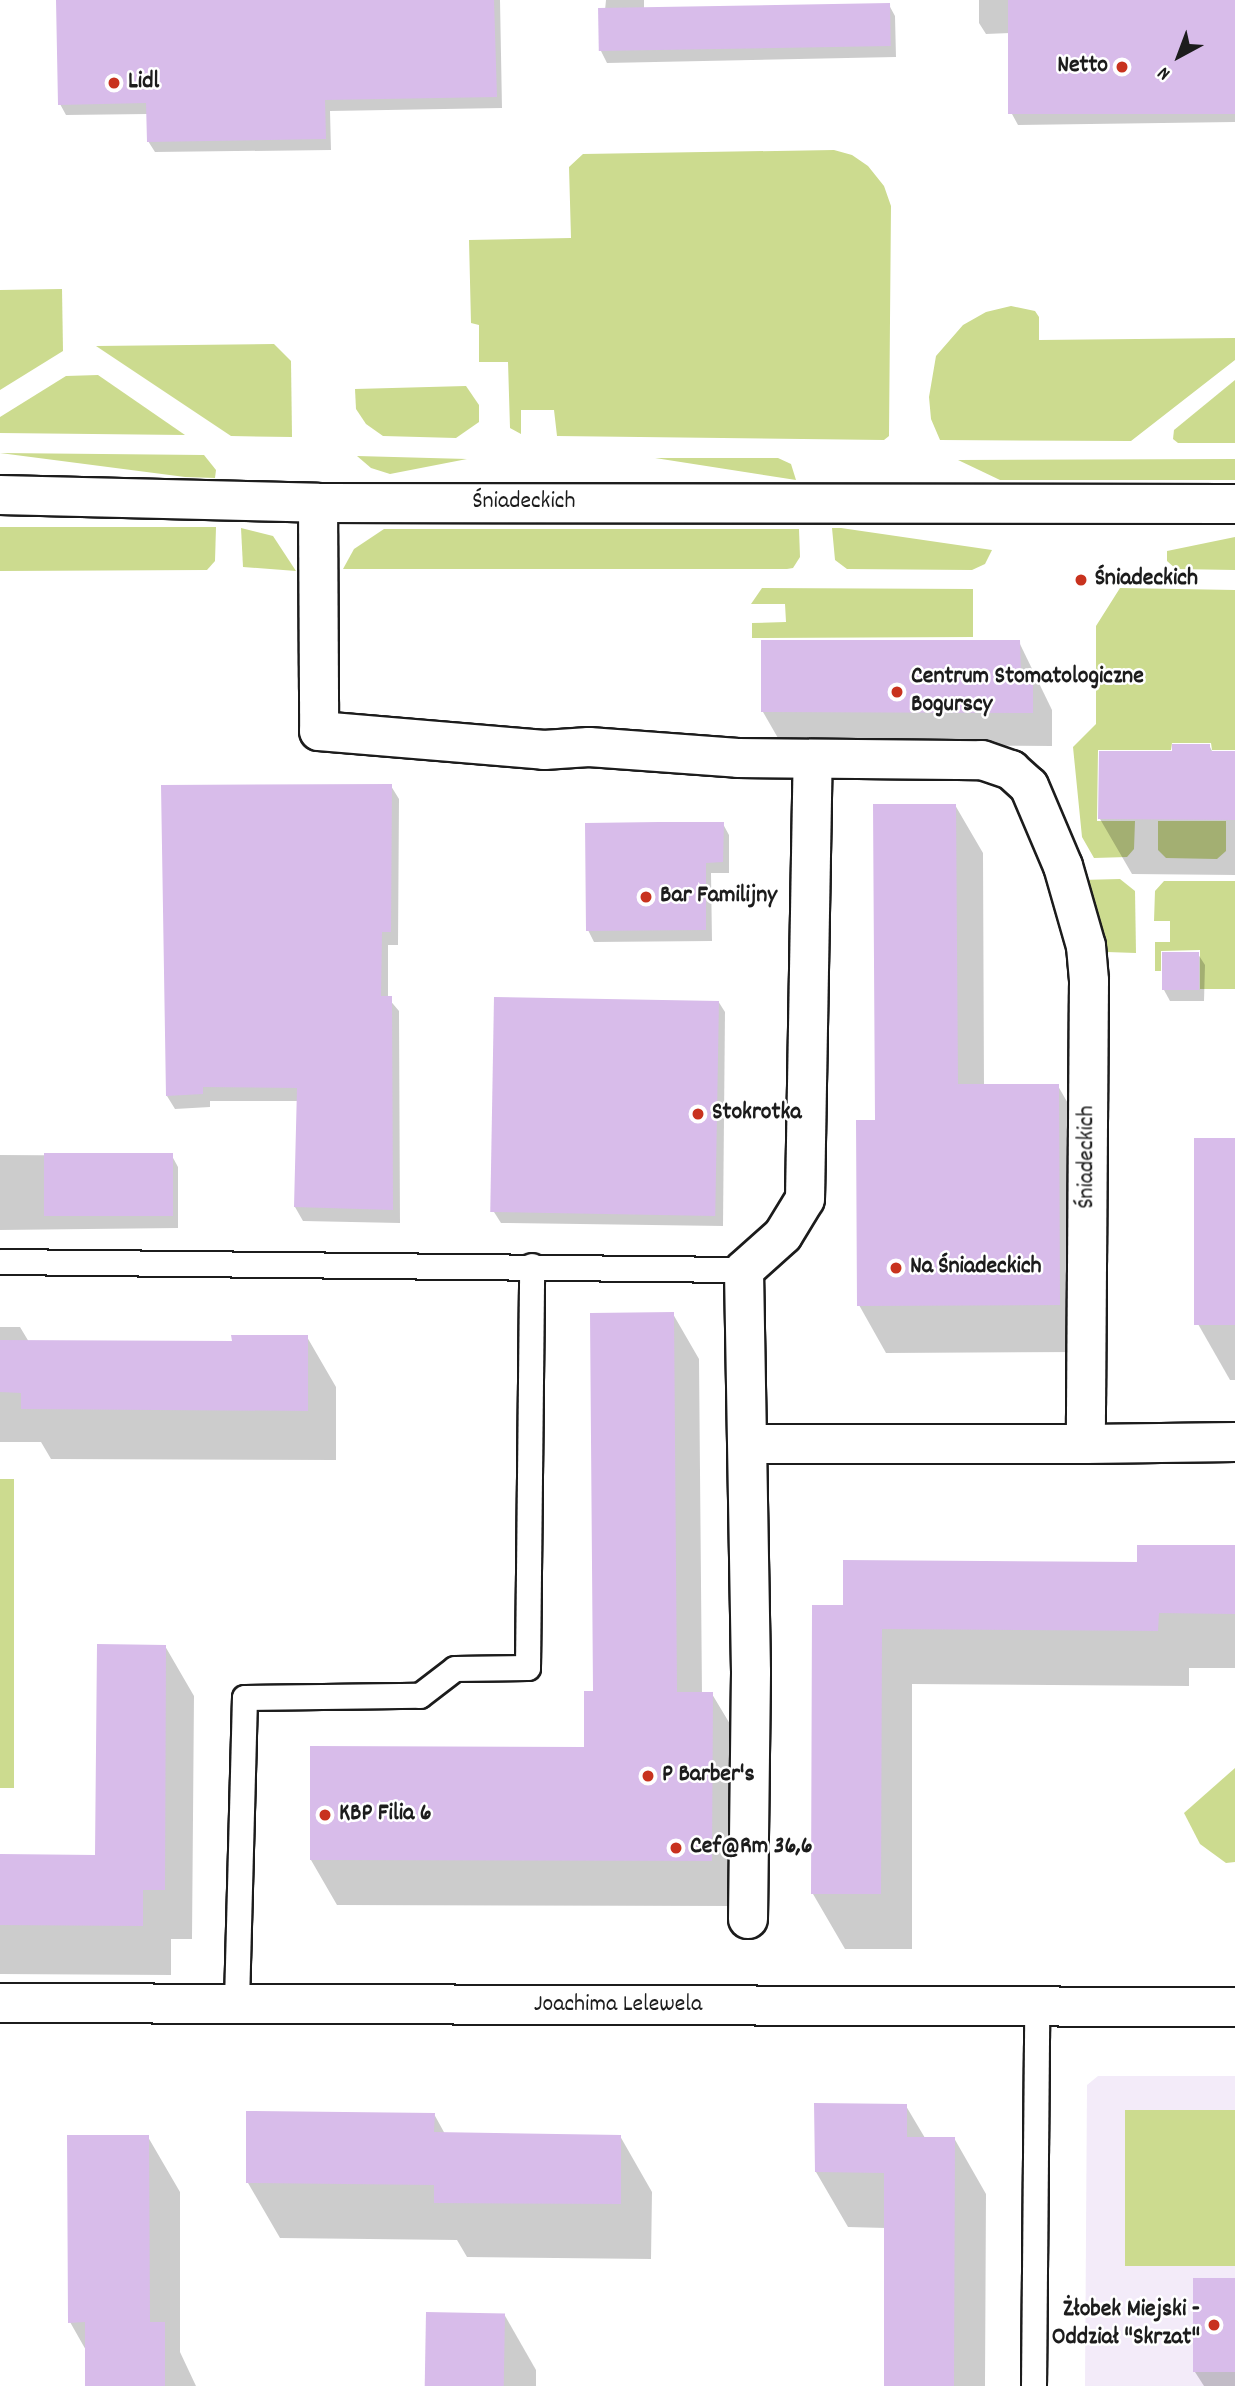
<!DOCTYPE html>
<meta charset="utf-8">
<style>
body{margin:0}
#map{position:relative;width:1235px;height:2386px;overflow:hidden;background:#fff;font-family:Dekko,sans-serif}
div>[style]{position:absolute}
.built>*{inset:0;background:#f3ebf9}
.green>*{inset:0;background:#ccdb8f;transform-origin:0 0}
.shadow>*{inset:0;background:#0003}
.building>*{inset:0;background:#d8bcea;transform-origin:0 0}
.roads{filter:drop-shadow(2px 0 #1c1c1c) drop-shadow(-2px 0 #1c1c1c) drop-shadow(0 2px #1c1c1c) drop-shadow(0 -2px #1c1c1c)}
.lane>*{height:24px;margin:-12px;padding:0 12px;transform-origin:12px;border-radius:12px;background:#fff}
.street>*{height:38px;margin:-19px;padding:0 19px;transform-origin:19px;border-radius:19px;background:#fff}
.secondary>*{height:38px;margin:-19px;padding:0 19px;transform-origin:19px;border-radius:19px;background:#fff}
.dots>*{width:19px;height:19px;translate:-50% -50%;box-sizing:border-box;border:4px solid #fff;border-radius:50%}
span{translate:-50% -50%;white-space:nowrap;text-align:center;line-height:1.15;-webkit-text-stroke:5px #fff;paint-order:stroke}
.poi-label{font-size:24px;color:#1c1c1c;font-weight:700}
.right{translate:-100% -50%;text-align:right}
.left{translate:0 -50%;text-align:left}
.street-label{font-size:24px;color:#1c1c1c}
.north{position:absolute;left:1144px;top:21px;width:70px;height:70px;-webkit-text-stroke:5px #fff;paint-order:stroke;rotate:221deg;font-size:19px;font-weight:700;line-height:28px;text-align:center;color:#1c1c1c}
.north::after{content:'';display:block;margin:auto;width:24px;height:32px;background:#1c1c1c;clip-path:polygon(50% 0,100% 100%,50% 72%,0 100%)}
</style>
<div id="map">
<div class="built">
<i style="clip-path:polygon(1098px 2076px,1235px 2076px,1235px 2386px,1085px 2386px,1087px 2085px)"></i>
</div>
<div class="green">
<i style="clip-path:polygon(834px 150px,852px 155px,868px 166px,884px 186px,891px 206px,889px 436px,884px 440px,557px 436px,554px 410px,521px 410px,521px 434px,510px 428px,508px 362px,479px 362px,479px 325px,471px 323px,469px 240px,571px 238px,569px 167px,583px 154px)"></i>
<i style="clip-path:polygon(62px 289px,63px 351px,0 390px,0 290px)"></i>
<i style="clip-path:polygon(1011px 306px,1035px 311px,1039px 317px,1039px 340px,1235px 338px,1235px 360px,1131px 441px,940px 440px,931px 419px,929px 397px,936px 356px,963px 325px,986px 312px)"></i>
<i style="clip-path:polygon(274px 344px,291px 361px,292px 437px,231px 436px,96px 346px)"></i>
<i style="clip-path:polygon(98px 375px,185px 435px,0 433px,0 417px,66px 376px)"></i>
<i style="clip-path:polygon(1235px 380px,1235px 443px,1178px 443px,1173px 439px,1174px 430px)"></i>
<i style="clip-path:polygon(466px 386px,479px 405px,479px 422px,456px 438px,383px 436px,366px 424px,356px 409px,355px 389px)"></i>
<i style="clip-path:polygon(0 453px,204px 455px,216px 470px,215px 478px,185px 477px)"></i>
<i style="clip-path:polygon(357px 456px,467px 459px,390px 474px,371px 468px)"></i>
<i style="clip-path:polygon(655px 458px,778px 458px,791px 464px,796px 480px)"></i>
<i style="clip-path:polygon(1235px 459px,1235px 480px,1000px 480px,958px 460px)"></i>
<i style="clip-path:polygon(0 527px,216px 527px,215px 561px,207px 570px,0 571px)"></i>
<i style="clip-path:polygon(241px 528px,273px 536px,296px 571px,243px 567px)"></i>
<i style="clip-path:polygon(832px 528px,841px 528px,992px 550px,985px 564px,972px 570px,847px 569px,835px 560px)"></i>
<i style="clip-path:polygon(384px 529px,799px 529px,800px 557px,793px 568px,787px 569px,343px 569px,354px 549px)"></i>
<i style="clip-path:polygon(1235px 537px,1235px 570px,1176px 569px,1167px 561px,1167px 551px)"></i>
<i style="clip-path:polygon(762px 588px,973px 589px,973px 637px,752px 638px,752px 623px,786px 622px,785px 604px,751px 604px)"></i>
<i style="clip-path:polygon(1120px 588px,1235px 590px,1235px 750px,1212px 750px,1211px 743px,1172px 743px,1171px 750px,1098px 750px,1097px 821px,1135px 821px,1134px 849px,1127px 857px,1094px 858px,1082px 837px,1073px 747px,1096px 724px,1096px 626px)"></i>
<i style="clip-path:polygon(1158px 821px,1226px 821px,1226px 851px,1217px 859px,1166px 858px,1158px 850px)"></i>
<i style="clip-path:polygon(1120px 879px,1135px 891px,1136px 953px,1107px 952px,1081px 880px)"></i>
<i style="clip-path:polygon(1164px 881px,1235px 881px,1235px 989px,1200px 989px,1200px 950px,1161px 951px,1161px 971px,1155px 971px,1155px 942px,1170px 942px,1170px 921px,1154px 921px,1155px 891px)"></i>
<i style="left:0;top:1479px;width:14px;height:309px"></i>
<i style="clip-path:polygon(1235px 1768px,1235px 1862px,1226px 1863px,1200px 1844px,1184px 1813px)"></i>
<i style="left:1125px;top:2110px;width:110px;height:156px"></i>
</div>
<div class="shadow">
<i style="clip-path:polygon(58px 0,500px 0,502px 108px,330px 111px,331px 150px,155px 152px,148px 141px,148px 114px,66px 115px,60px 104px)"></i>
<i style="clip-path:polygon(606px 0,644px 0,644px 9px,889px 5px,895px 16px,896px 57px,607px 63px,601px 51px)"></i>
<i style="clip-path:polygon(979px 0,1235px 0,1235px 122px,1018px 125px,1012px 114px,1010px 33px,986px 34px,979px 23px)"></i>
<i style="clip-path:polygon(1019px 642px,1052px 710px,1052px 746px,782px 745px,763px 712px)"></i>
<i style="clip-path:polygon(1209px 745px,1213px 753px,1235px 753px,1235px 875px,1132px 874px,1100px 819px,1174px 752px)"></i>
<i style="clip-path:polygon(391px 786px,399px 799px,398px 945px,388px 945px,388px 998px,399px 1011px,400px 1223px,303px 1221px,295px 1207px,298px 1101px,210px 1101px,210px 1107px,175px 1109px,167px 1096px)"></i>
<i style="clip-path:polygon(955px 805px,983px 853px,984px 1086px,1058px 1086px,1085px 1133px,1086px 1352px,886px 1353px,859px 1305px,876px 1122px)"></i>
<i style="clip-path:polygon(723px 824px,729px 835px,729px 873px,711px 873px,712px 941px,594px 942px,588px 930px)"></i>
<i style="clip-path:polygon(1198px 954px,1205px 965px,1204px 1001px,1170px 1001px,1164px 990px)"></i>
<i style="clip-path:polygon(718px 1001px,725px 1012px,723px 1226px,501px 1223px,494px 1212px)"></i>
<i style="clip-path:polygon(1235px 1140px,1235px 1380px,1230px 1380px,1198px 1324px)"></i>
<i style="clip-path:polygon(0 1155px,172px 1156px,178px 1167px,178px 1228px,0 1230px)"></i>
<i style="clip-path:polygon(673px 1314px,699px 1359px,702px 1694px,712px 1694px,739px 1739px,738px 1906px,337px 1905px,311px 1860px,586px 1748px)"></i>
<i style="clip-path:polygon(0 1327px,20px 1327px,29px 1342px,234px 1343px,307px 1337px,336px 1387px,336px 1460px,51px 1459px,41px 1442px,0 1442px)"></i>
<i style="clip-path:polygon(1235px 1547px,1235px 1668px,1189px 1668px,1189px 1686px,912px 1684px,912px 1949px,845px 1949px,813px 1894px,845px 1606px)"></i>
<i style="clip-path:polygon(165px 1646px,194px 1696px,192px 1939px,171px 1939px,171px 1975px,0 1974px,0 1856px,97px 1857px)"></i>
<i style="clip-path:polygon(906px 2106px,925px 2138px,954px 2138px,986px 2194px,985px 2386px,885px 2386px,886px 2228px,848px 2227px,816px 2172px)"></i>
<i style="clip-path:polygon(434px 2114px,445px 2134px,620px 2136px,652px 2192px,651px 2259px,467px 2257px,457px 2240px,280px 2238px,248px 2183px)"></i>
<i style="clip-path:polygon(148px 2137px,180px 2192px,180px 2352px,196px 2386px,87px 2386px,87px 2352px,70px 2322px)"></i>
<i style="clip-path:polygon(1235px 2280px,1235px 2386px,1204px 2386px,1195px 2372px)"></i>
<i style="clip-path:polygon(504px 2314px,536px 2370px,536px 2386px,427px 2386px)"></i>
</div>
<div class="building">
<i style="clip-path:polygon(56px 0,494px 0,497px 97px,325px 100px,326px 139px,147px 142px,146px 103px,58px 105px)"></i>
<i style="left:1008px;top:0;width:227px;height:114px"></i>
<i style="left:890px;top:3px;width:43px;height:292px;rotate:89deg"></i>
<i style="clip-path:polygon(761px 640px,1020px 640px,1021px 675px,1033px 675px,1033px 713px,761px 712px)"></i>
<i style="clip-path:polygon(1172px 744px,1210px 744px,1210px 751px,1235px 751px,1235px 820px,1098px 819px,1099px 751px,1172px 751px)"></i>
<i style="clip-path:polygon(392px 784px,391px 932px,382px 932px,381px 996px,392px 996px,393px 1210px,294px 1207px,297px 1088px,203px 1087px,203px 1094px,166px 1096px,161px 785px)"></i>
<i style="clip-path:polygon(873px 804px,956px 804px,958px 1084px,1059px 1084px,1060px 1305px,857px 1306px,856px 1120px,875px 1120px)"></i>
<i style="clip-path:polygon(659px 822px,724px 822px,723px 862px,706px 863px,706px 930px,586px 931px,585px 823px)"></i>
<i style="left:1162px;top:952px;width:37px;height:38px"></i>
<i style="left:494px;top:997px;width:225px;height:215px;rotate:1deg"></i>
<i style="left:1194px;top:1138px;width:41px;height:187px"></i>
<i style="left:44px;top:1153px;width:129px;height:63px"></i>
<i style="clip-path:polygon(674px 1312px,677px 1692px,713px 1692px,712px 1861px,310px 1860px,310px 1746px,584px 1747px,584px 1691px,593px 1691px,590px 1313px)"></i>
<i style="clip-path:polygon(231px 1335px,308px 1335px,308px 1411px,21px 1409px,21px 1393px,0 1392px,0 1340px,232px 1341px)"></i>
<i style="clip-path:polygon(1137px 1545px,1235px 1545px,1235px 1614px,1159px 1613px,1158px 1631px,882px 1629px,881px 1894px,811px 1894px,812px 1605px,843px 1605px,843px 1560px,1137px 1562px)"></i>
<i style="clip-path:polygon(97px 1644px,166px 1645px,165px 1890px,143px 1890px,143px 1926px,0 1925px,0 1854px,95px 1855px)"></i>
<i style="clip-path:polygon(814px 2103px,907px 2104px,907px 2137px,955px 2137px,954px 2386px,884px 2386px,884px 2173px,815px 2172px)"></i>
<i style="clip-path:polygon(246px 2111px,435px 2113px,434px 2132px,621px 2135px,621px 2204px,434px 2203px,434px 2185px,246px 2183px)"></i>
<i style="clip-path:polygon(67px 2135px,149px 2135px,150px 2322px,165px 2322px,165px 2386px,85px 2386px,85px 2322px,68px 2323px)"></i>
<i style="left:1193px;top:2278px;width:42px;height:94px"></i>
<i style="left:426px;top:2312px;width:79px;height:74px;rotate:1deg"></i>
</div>
<div class="roads">
<div class="lane">
<i style="left:0;top:1262px;width:744px;rotate:0.62deg"></i>
<i style="left:237px;top:2003px;width:305px;rotate:-88.5deg"></i>
<i style="left:245px;top:1698px;width:175px;rotate:-0.7deg"></i>
<i style="left:420px;top:1696px;width:44px;rotate:-37.6deg"></i>
<i style="left:455px;top:1669px;width:73px;rotate:-0.8deg"></i>
<i style="left:528px;top:1668px;width:402px;rotate:-89.4deg"></i>
<i style="left:1034px;top:2386px;width:378px;rotate:-89.5deg"></i>
</div>
<div class="street">
<i style="left:318px;top:503px;width:228px;rotate:89.7deg"></i>
<i style="left:319px;top:731px;width:226px;rotate:4.8deg"></i>
<i style="left:544px;top:750px;width:45px;rotate:-3.8deg"></i>
<i style="left:589px;top:747px;width:149px;rotate:4.2deg"></i>
<i style="left:738px;top:758px;width:244px;rotate:0.5deg"></i>
<i style="left:982px;top:760px;width:31px;rotate:19deg"></i>
<i style="left:1011px;top:770px;width:24px;rotate:42deg"></i>
<i style="left:1029px;top:786px;width:87px;rotate:67deg"></i>
<i style="left:1063px;top:866px;width:83px;rotate:74deg"></i>
<i style="left:1086px;top:946px;width:35px;rotate:85deg"></i>
<i style="left:1089px;top:981px;width:463px;rotate:90.4deg"></i>
<i style="left:1086px;top:1444px;width:149px;rotate:-0.8deg"></i>
<i style="left:749px;top:1444px;width:337px"></i>
<i style="left:748px;top:1919px;width:247px;rotate:-89.3deg"></i>
<i style="left:751px;top:1672px;width:402px;rotate:-91deg"></i>
<i style="left:744px;top:1270px;width:52px;rotate:-41.9deg"></i>
<i style="left:783px;top:1235px;width:42px;rotate:-58.6deg"></i>
<i style="left:805px;top:1199px;width:440px;rotate:-89deg"></i>
<i style="left:0;top:2003px;width:1235px;rotate:0.19deg"></i>
</div>
<div class="secondary">
<i style="left:0;top:495px;width:318px;rotate:1.4deg"></i>
<i style="left:318px;top:503px;width:917px;rotate:0.06deg"></i>
</div>
</div>
<div class="dots">
<i style="left:1122px;top:67px;background:#c8321e"></i>
<i style="left:114px;top:83px;background:#c8321e"></i>
<i style="left:1081px;top:580px;background:#c8321e"></i>
<i style="left:897px;top:692px;background:#c8321e"></i>
<i style="left:646px;top:897px;background:#c8321e"></i>
<i style="left:698px;top:1114px;background:#c8321e"></i>
<i style="left:896px;top:1268px;background:#c8321e"></i>
<i style="left:648px;top:1776px;background:#c8321e"></i>
<i style="left:325px;top:1815px;background:#c8321e"></i>
<i style="left:676px;top:1848px;background:#c8321e"></i>
<i style="left:1214px;top:2325px;background:#c8321e"></i>
</div>
<div class="poi-label">
<span class="right" style="left:1108px;top:67px">Netto</span>
<span class="left" style="left:128px;top:83px">Lidl</span>
<span class="left" style="left:1095px;top:580px">Śniadeckich</span>
<span class="left" style="left:911px;top:692px">Centrum Stomatologiczne<br>Bogurscy</span>
<span class="left" style="left:660px;top:897px">Bar Familijny</span>
<span class="left" style="left:712px;top:1114px">Stokrotka</span>
<span class="left" style="left:910px;top:1268px">Na Śniadeckich</span>
<span class="left" style="left:662px;top:1776px">P Barber's</span>
<span class="left" style="left:339px;top:1815px">KBP Filia 6</span>
<span class="left" style="left:690px;top:1848px">Cef@Rm 36,6</span>
<span class="right" style="left:1200px;top:2325px">Żłobek Miejski -<br>Oddział "Skrzat"</span>
</div>
<div class="street-label">
<span style="left:524px;top:503px">Śniadeckich</span>
<span style="left:1088px;top:1157px;rotate:-90deg">Śniadeckich</span>
<span style="left:618px;top:2006px">Joachima Lelewela</span>
</div>
<div class="north">N</div>
</div>
